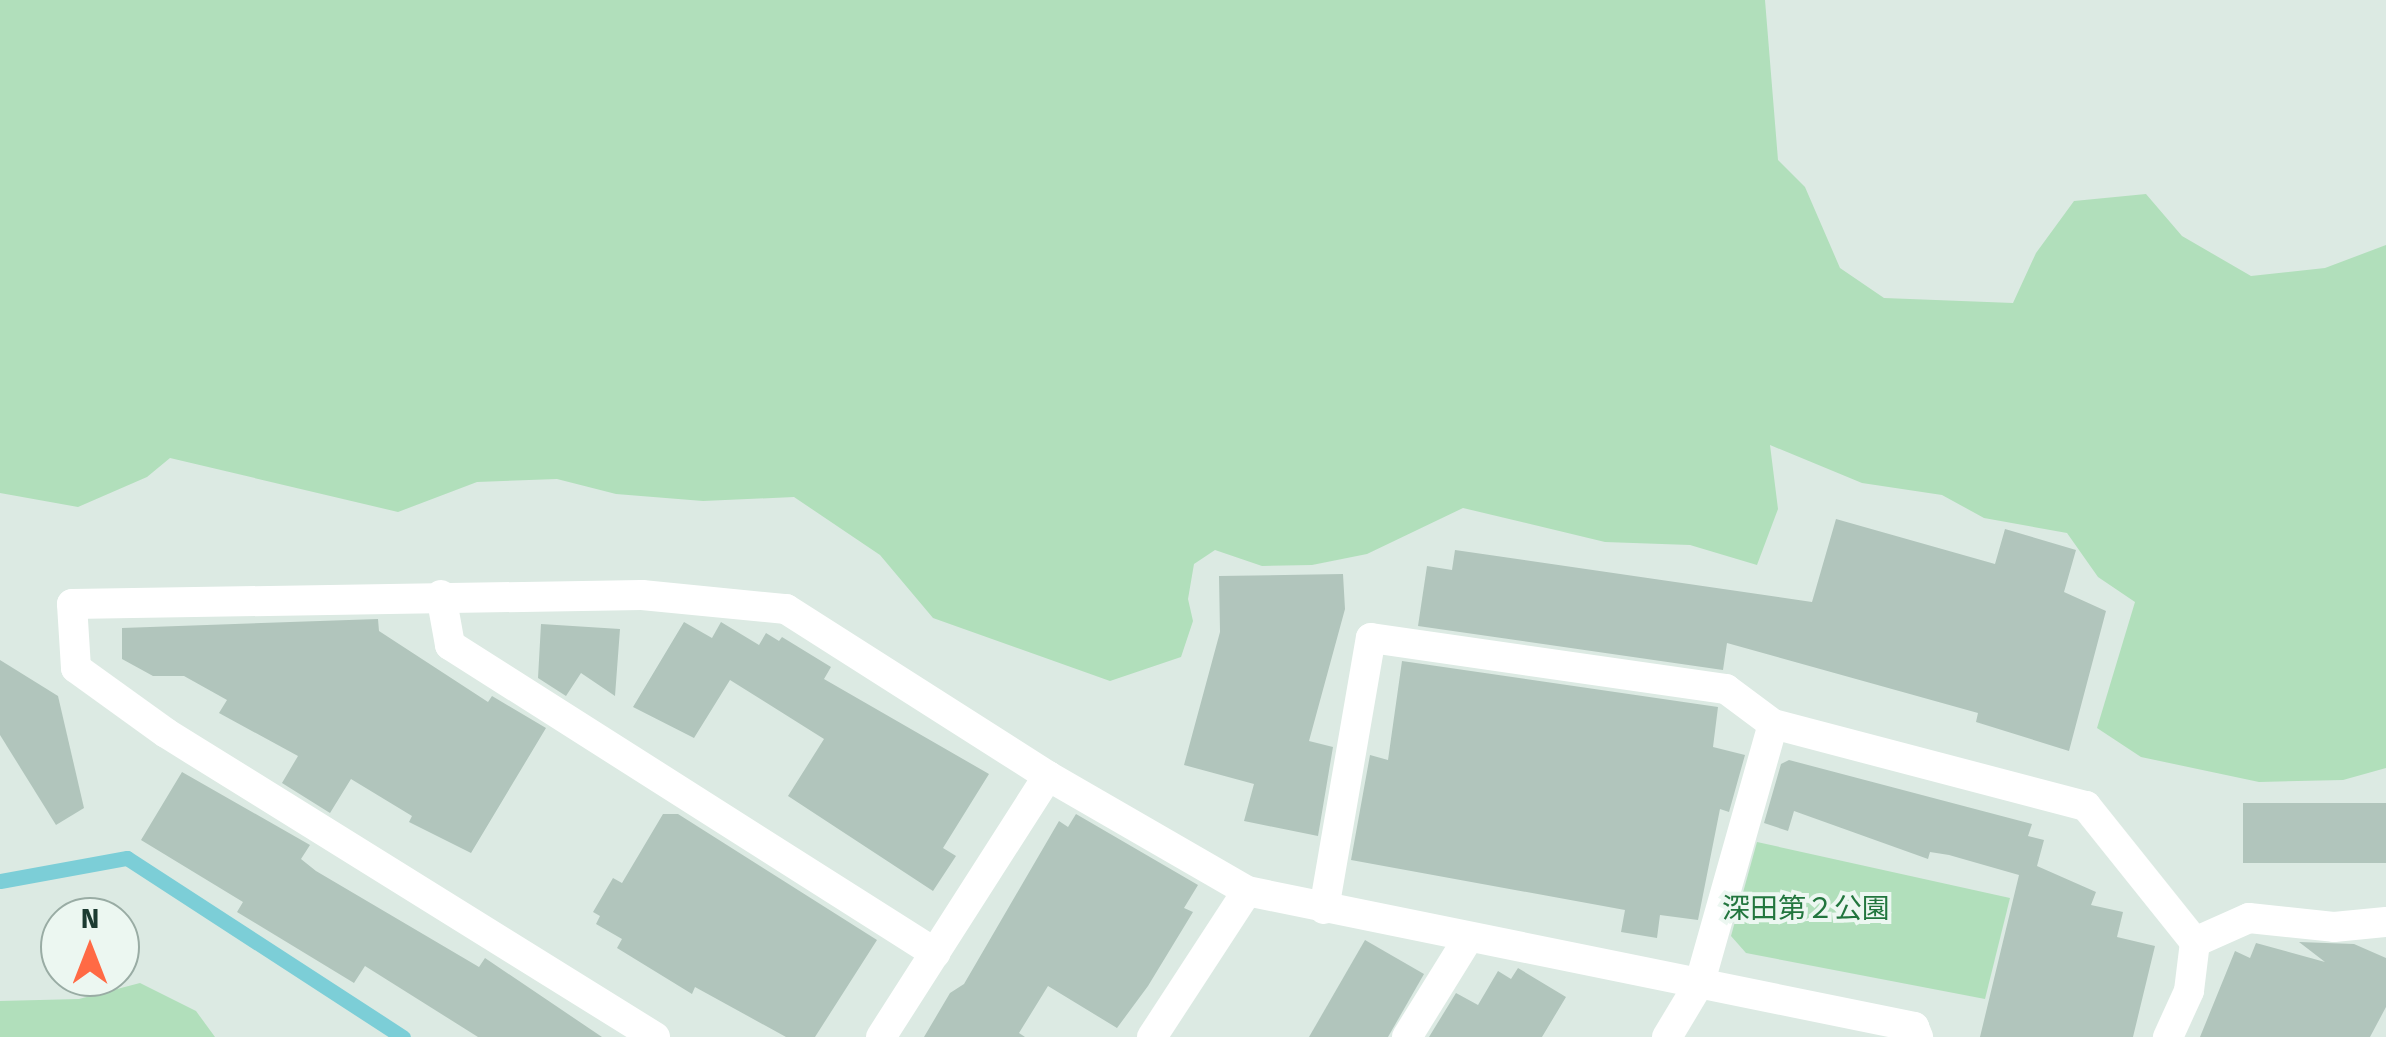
<!DOCTYPE html>
<meta charset="utf-8">
<style>
body{margin:0}
#map{position:relative;width:2386px;height:1037px;overflow:hidden;background:#dceae3;font-family:"Fira Sans","Noto Sans JP",sans-serif}
div>[style]{position:absolute}
.green>*{inset:0;background:#b1dfbb}
.stream>*{height:15px;margin:-7.5px;padding:0 7.5px;transform-origin:7.5px;border-radius:7.5px;background:#7cced7}
.building>*{inset:0;background:#b1c5bc;transform-origin:0 0}
.street>*{height:30px;margin:-15px;padding:0 15px;transform-origin:15px;border-radius:15px;background:#fff}
span{translate:-50% -50%;white-space:nowrap;text-align:center;line-height:1.15;-webkit-text-stroke:8px #ecf7f1;paint-order:stroke}
.park-label{font-size:28px;color:#22763e}
.north{position:absolute;left:40px;top:897px;width:100px;height:100px;box-sizing:border-box;background:#ecf7f1;border:2px solid #99aca4;border-radius:50%;rotate:0deg;font-size:28px;font-weight:700;line-height:40px;text-align:center;color:#1c3b31}
.north::after{content:'';display:block;margin:auto;width:35px;height:45px;background:#ff6a45;clip-path:polygon(50% 0,100% 100%,50% 72%,0 100%)}
</style>
<div id="map">
<div class="green">
<i style="clip-path:polygon(0 0,1765px 0,1778px 160px,1805px 187px,1840px 268px,1884px 298px,2013px 303px,2036px 253px,2074px 201px,2146px 194px,2182px 236px,2251px 276px,2325px 268px,2386px 245px,2386px 768px,2343px 780px,2259px 782px,2141px 757px,2097px 728px,2135px 602px,2098px 577px,2067px 533px,1984px 518px,1942px 495px,1862px 483px,1770px 445px,1778px 509px,1757px 565px,1690px 545px,1605px 542px,1463px 508px,1367px 554px,1312px 565px,1262px 566px,1215px 550px,1194px 564px,1188px 599px,1193px 621px,1181px 657px,1110px 681px,933px 618px,880px 555px,794px 497px,703px 501px,616px 494px,557px 479px,477px 482px,398px 512px,170px 458px,147px 477px,78px 507px,0 493px)"></i>
<i style="clip-path:polygon(1757px 842px,2010px 898px,1985px 999px,1746px 953px,1731px 936px)"></i>
<i style="clip-path:polygon(140px 983px,196px 1011px,215px 1037px,0 1037px,0 1001px,79px 999px)"></i>
</div>
<div class="stream">
<i style="left:0;top:881px;width:129px;rotate:-10.3deg"></i>
<i style="left:127px;top:858px;width:329px;rotate:33deg"></i>
</div>
<div class="building">
<i style="clip-path:polygon(1836px 519px,1995px 564px,2005px 529px,2076px 550px,2064px 592px,2106px 611px,2069px 751px,1976px 722px,1978px 713px,1727px 643px,1723px 670px,1418px 626px,1427px 566px,1452px 570px,1455px 550px,1812px 602px)"></i>
<i style="clip-path:polygon(1343px 574px,1345px 609px,1309px 741px,1333px 747px,1318px 836px,1244px 821px,1254px 784px,1184px 765px,1220px 632px,1219px 576px)"></i>
<i style="clip-path:polygon(378px 619px,379px 631px,488px 702px,492px 696px,546px 728px,471px 853px,409px 822px,412px 816px,351px 779px,330px 813px,282px 783px,298px 756px,219px 713px,227px 700px,184px 676px,153px 676px,122px 659px,122px 628px)"></i>
<i style="clip-path:polygon(684px 622px,712px 638px,721px 622px,759px 645px,766px 633px,779px 641px,782px 637px,831px 667px,824px 679px,989px 774px,943px 848px,956px 856px,933px 891px,788px 796px,824px 739px,730px 680px,694px 738px,633px 707px)"></i>
<i style="clip-path:polygon(541px 624px,620px 629px,615px 696px,581px 673px,566px 696px,538px 678px)"></i>
<i style="clip-path:polygon(0 660px,58px 696px,84px 808px,56px 825px,0 735px)"></i>
<i style="clip-path:polygon(1402px 661px,1718px 707px,1713px 747px,1745px 755px,1729px 812px,1720px 809px,1698px 920px,1660px 915px,1657px 938px,1621px 932px,1625px 910px,1351px 860px,1370px 755px,1388px 760px)"></i>
<i style="clip-path:polygon(1789px 760px,2032px 824px,2028px 836px,2044px 840px,2037px 866px,2096px 892px,2091px 905px,2123px 912px,2117px 937px,2155px 946px,2133px 1037px,1980px 1037px,2019px 875px,1949px 855px,1930px 852px,1928px 859px,1794px 811px,1788px 831px,1764px 823px,1781px 764px)"></i>
<i style="clip-path:polygon(182px 772px,310px 845px,301px 859px,316px 871px,479px 967px,485px 958px,602px 1037px,478px 1037px,365px 966px,354px 983px,237px 912px,243px 902px,141px 840px)"></i>
<i style="left:2386px;top:803px;width:60px;height:143px;rotate:90deg"></i>
<i style="clip-path:polygon(663px 814px,678px 814px,877px 940px,815px 1037px,786px 1037px,695px 987px,692px 994px,617px 948px,622px 939px,596px 924px,600px 916px,593px 912px,613px 878px,622px 883px)"></i>
<i style="clip-path:polygon(1076px 814px,1198px 885px,1184px 908px,1193px 912px,1148px 986px,1117px 1028px,1048px 986px,1019px 1033px,1025px 1037px,924px 1037px,950px 993px,964px 984px,1059px 821px,1068px 827px)"></i>
<i style="clip-path:polygon(1365px 940px,1424px 974px,1388px 1037px,1309px 1037px)"></i>
<i style="clip-path:polygon(2299px 942px,2354px 944px,2386px 958px,2386px 1007px,2370px 1037px,2200px 1037px,2235px 951px,2250px 958px,2256px 943px,2325px 962px)"></i>
<i style="clip-path:polygon(1518px 968px,1566px 997px,1542px 1037px,1429px 1037px,1456px 993px,1478px 1005px,1498px 971px,1511px 979px)"></i>
</div>
<div class="street">
<i style="left:441px;top:595px;width:51px;rotate:79.8deg"></i>
<i style="left:450px;top:645px;width:575px;rotate:32.42deg"></i>
<i style="left:1324px;top:909px;width:275px;rotate:-80.2deg"></i>
<i style="left:1371px;top:638px;width:359px;rotate:8.2deg"></i>
<i style="left:1726px;top:689px;width:59px;rotate:36.7deg"></i>
<i style="left:1773px;top:724px;width:324px;rotate:14.7deg"></i>
<i style="left:2086px;top:806px;width:174px;rotate:51.3deg"></i>
<i style="left:2195px;top:942px;width:49px;rotate:97deg"></i>
<i style="left:2189px;top:991px;width:51px;rotate:114.5deg"></i>
<i style="left:2195px;top:942px;width:59px;rotate:-24deg"></i>
<i style="left:2249px;top:918px;width:85px;rotate:6deg"></i>
<i style="left:2334px;top:927px;width:52px;rotate:-5.5deg"></i>
<i style="left:655px;top:1037px;width:576px;rotate:-148.13deg"></i>
<i style="left:166px;top:733px;width:111px;rotate:-144.2deg"></i>
<i style="left:76px;top:668px;width:64px;rotate:-93.6deg"></i>
<i style="left:72px;top:604px;width:570px;rotate:-0.9deg"></i>
<i style="left:642px;top:595px;width:145px;rotate:5.6deg"></i>
<i style="left:786px;top:609px;width:311px;rotate:32.5deg"></i>
<i style="left:1048px;top:776px;width:230px;rotate:30deg"></i>
<i style="left:1247px;top:891px;width:681px;rotate:11.52deg"></i>
<i style="left:1914px;top:1027px;width:11px;rotate:68deg"></i>
<i style="left:881px;top:1037px;width:310px;rotate:-57.4deg"></i>
<i style="left:1152px;top:1037px;width:174px;rotate:-56.9deg"></i>
<i style="left:1407px;top:1037px;width:118px;rotate:-58.2deg"></i>
<i style="left:1667px;top:1037px;width:64px;rotate:-59deg"></i>
<i style="left:1700px;top:982px;width:268px;rotate:-74.2deg"></i>
</div>
<div class="park-label">
<span style="left:1806px;top:909px">深田第２公園</span>
</div>
<div class="north">N</div>
</div>
